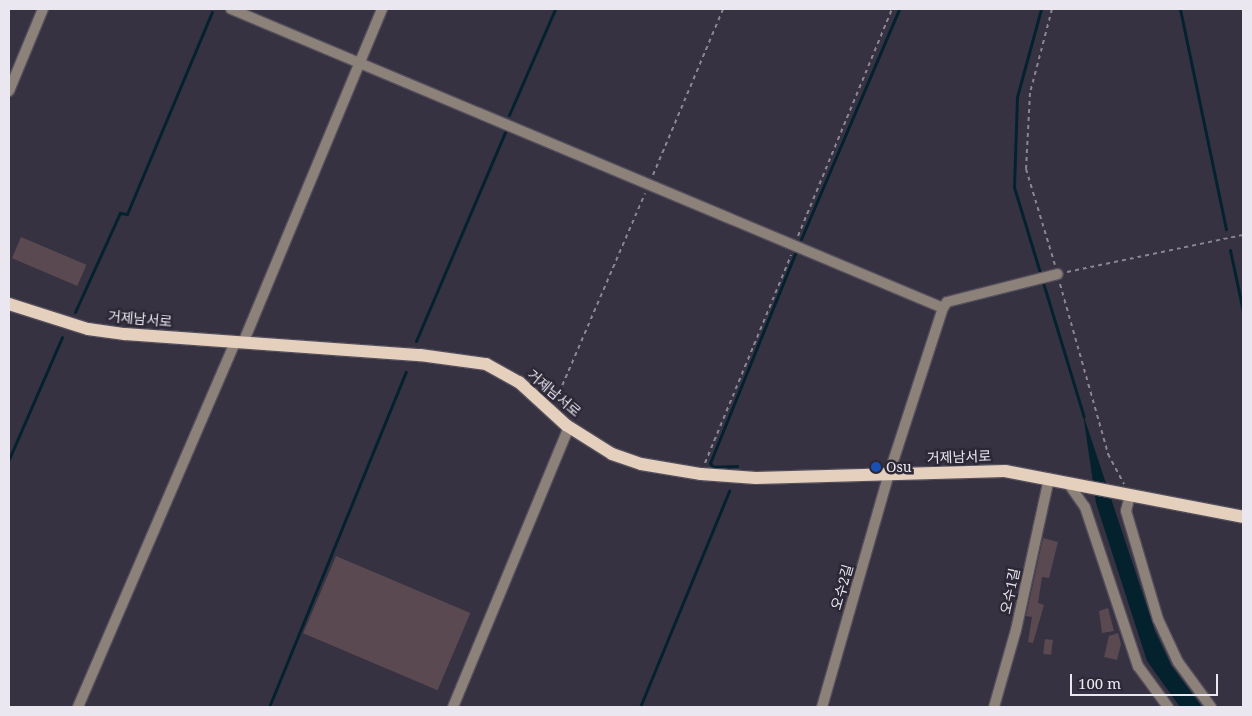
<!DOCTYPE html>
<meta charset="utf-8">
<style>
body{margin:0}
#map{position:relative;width:1252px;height:716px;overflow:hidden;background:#373241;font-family:"Noto Serif","Noto Sans KR",serif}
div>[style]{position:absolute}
.water>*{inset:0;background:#04222e}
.stream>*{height:3px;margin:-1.5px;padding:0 1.5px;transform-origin:1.5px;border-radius:1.5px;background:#04222e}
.building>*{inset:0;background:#5a4950;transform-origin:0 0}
.path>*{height:2px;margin-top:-1px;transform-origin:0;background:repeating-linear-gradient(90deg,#8a8692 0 4px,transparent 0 8px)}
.roads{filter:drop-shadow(1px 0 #544f5d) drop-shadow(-1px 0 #544f5d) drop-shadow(0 1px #544f5d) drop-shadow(0 -1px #544f5d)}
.minor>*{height:10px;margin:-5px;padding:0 5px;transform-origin:5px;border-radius:5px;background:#8d8279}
.major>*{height:12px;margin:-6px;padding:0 6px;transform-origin:6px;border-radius:6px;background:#e5cfbd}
.dots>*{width:14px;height:14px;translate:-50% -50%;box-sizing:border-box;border:2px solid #2d2836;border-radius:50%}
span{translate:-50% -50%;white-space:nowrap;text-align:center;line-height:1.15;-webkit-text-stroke:5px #2d2836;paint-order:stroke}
.street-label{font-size:14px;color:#eae7f1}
.poi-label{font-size:14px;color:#eae7f1}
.left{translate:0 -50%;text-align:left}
.frame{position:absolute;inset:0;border:10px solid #eae7f1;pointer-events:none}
.scale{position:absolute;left:1070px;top:674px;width:148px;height:22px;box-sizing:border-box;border:2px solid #eae7f1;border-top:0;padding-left:6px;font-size:15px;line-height:18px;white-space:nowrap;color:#eae7f1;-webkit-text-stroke:4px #2d2836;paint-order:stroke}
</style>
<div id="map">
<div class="water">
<i style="clip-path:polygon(1083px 414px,1155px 631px,1171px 665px,1202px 707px,1180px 707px,1147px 661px,1096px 503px)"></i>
</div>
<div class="stream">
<i style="left:1041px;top:9px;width:91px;rotate:105.3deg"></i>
<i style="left:1017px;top:97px;width:90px;rotate:91.9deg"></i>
<i style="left:1014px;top:187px;width:240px;rotate:73.1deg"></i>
<i style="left:1180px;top:9px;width:225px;rotate:78.2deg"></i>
<i style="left:509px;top:115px;width:116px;rotate:-66.5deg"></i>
<i style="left:801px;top:239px;width:250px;rotate:-66.9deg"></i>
<i style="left:1230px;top:250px;width:62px;rotate:78deg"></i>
<i style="left:75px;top:312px;width:109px;rotate:-65.6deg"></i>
<i style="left:120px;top:213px;width:7px;rotate:8deg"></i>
<i style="left:127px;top:214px;width:219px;rotate:-67.2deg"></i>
<i style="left:416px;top:341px;width:227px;rotate:-66.9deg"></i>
<i style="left:9px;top:459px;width:133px;rotate:-66.5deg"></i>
<i style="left:737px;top:466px;width:24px;rotate:178deg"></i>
<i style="left:713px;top:467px;width:5px;rotate:-127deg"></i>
<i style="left:710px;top:463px;width:226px;rotate:-67.9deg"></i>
<i style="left:269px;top:707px;width:362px;rotate:-67.8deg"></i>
<i style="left:640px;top:707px;width:234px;rotate:-67.6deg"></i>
</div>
<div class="building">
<i style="left:21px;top:237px;width:71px;height:23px;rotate:23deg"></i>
<i style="clip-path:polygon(1043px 538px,1058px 542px,1049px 578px,1042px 577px,1038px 603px,1044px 605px,1033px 643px,1028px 642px,1032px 617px,1026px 616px)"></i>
<i style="left:336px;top:556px;width:146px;height:84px;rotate:23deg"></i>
<i style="clip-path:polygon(1108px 608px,1114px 631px,1102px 633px,1099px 611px)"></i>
<i style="clip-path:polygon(1118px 633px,1121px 644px,1117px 660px,1104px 657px,1109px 636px)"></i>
<i style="left:1045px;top:639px;width:8px;height:15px;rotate:7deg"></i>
</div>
<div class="path">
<i style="left:1052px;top:9px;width:87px;rotate:104.7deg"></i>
<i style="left:1030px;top:93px;width:76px;rotate:93deg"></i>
<i style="left:1026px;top:169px;width:100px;rotate:73.2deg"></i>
<i style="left:653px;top:175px;width:180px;rotate:-67.1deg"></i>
<i style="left:798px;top:236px;width:246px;rotate:-67.5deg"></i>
<i style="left:1067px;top:272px;width:180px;rotate:-11.9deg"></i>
<i style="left:1060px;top:284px;width:177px;rotate:74.2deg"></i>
<i style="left:1108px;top:454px;width:34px;rotate:62deg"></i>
<i style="left:556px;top:400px;width:225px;rotate:-66.7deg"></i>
<i style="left:705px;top:463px;width:225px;rotate:-67.5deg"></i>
</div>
<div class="roads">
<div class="minor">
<i style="left:231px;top:9px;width:772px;rotate:22.78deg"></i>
<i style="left:9px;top:91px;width:89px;rotate:-67.5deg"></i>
<i style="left:243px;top:343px;width:362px;rotate:-67.4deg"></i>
<i style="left:1068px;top:483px;width:29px;rotate:55deg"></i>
<i style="left:1085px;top:507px;width:168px;rotate:71.6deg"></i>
<i style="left:1138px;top:666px;width:51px;rotate:53.8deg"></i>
<i style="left:1130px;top:495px;width:16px;rotate:104deg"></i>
<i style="left:1126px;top:511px;width:113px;rotate:73.5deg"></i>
<i style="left:1158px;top:619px;width:47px;rotate:65.1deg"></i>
<i style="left:1178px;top:662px;width:56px;rotate:53.7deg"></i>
<i style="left:78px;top:707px;width:397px;rotate:-66.7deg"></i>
<i style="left:453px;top:707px;width:303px;rotate:-67.5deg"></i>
<i style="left:822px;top:707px;width:242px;rotate:-74deg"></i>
<i style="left:889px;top:474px;width:175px;rotate:-72deg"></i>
<i style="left:943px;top:308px;width:7px;rotate:-56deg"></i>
<i style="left:947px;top:302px;width:114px;rotate:-14.2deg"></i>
<i style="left:994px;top:707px;width:80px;rotate:-74.1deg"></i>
<i style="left:1016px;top:630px;width:155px;rotate:-77.7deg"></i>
</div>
<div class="major">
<i style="left:9px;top:304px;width:83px;rotate:17.6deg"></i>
<i style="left:88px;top:329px;width:37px;rotate:8deg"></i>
<i style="left:125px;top:334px;width:296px;rotate:4.1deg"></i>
<i style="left:420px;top:355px;width:67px;rotate:7.8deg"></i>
<i style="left:486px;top:364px;width:38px;rotate:29deg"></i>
<i style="left:519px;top:382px;width:64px;rotate:42.5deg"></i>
<i style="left:566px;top:425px;width:54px;rotate:32.2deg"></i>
<i style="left:612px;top:454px;width:31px;rotate:19deg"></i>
<i style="left:641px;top:464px;width:61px;rotate:9.5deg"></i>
<i style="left:701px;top:474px;width:55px;rotate:4.2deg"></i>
<i style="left:756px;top:478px;width:249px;rotate:-1.6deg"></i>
<i style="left:1005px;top:471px;width:242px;rotate:10.9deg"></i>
</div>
</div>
<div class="dots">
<i style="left:876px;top:467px;background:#1a4fb4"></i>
</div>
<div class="street-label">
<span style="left:140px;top:319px;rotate:5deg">거제남서로</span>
<span style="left:554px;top:393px;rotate:40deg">거제남서로</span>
<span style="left:959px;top:457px;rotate:-2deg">거제남서로</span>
<span style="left:842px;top:587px;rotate:-74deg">오수2길</span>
<span style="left:1010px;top:591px;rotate:-78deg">오수1길</span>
</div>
<div class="poi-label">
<span class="left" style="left:886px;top:467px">Osu</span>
</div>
<div class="frame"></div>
<div class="scale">100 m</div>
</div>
